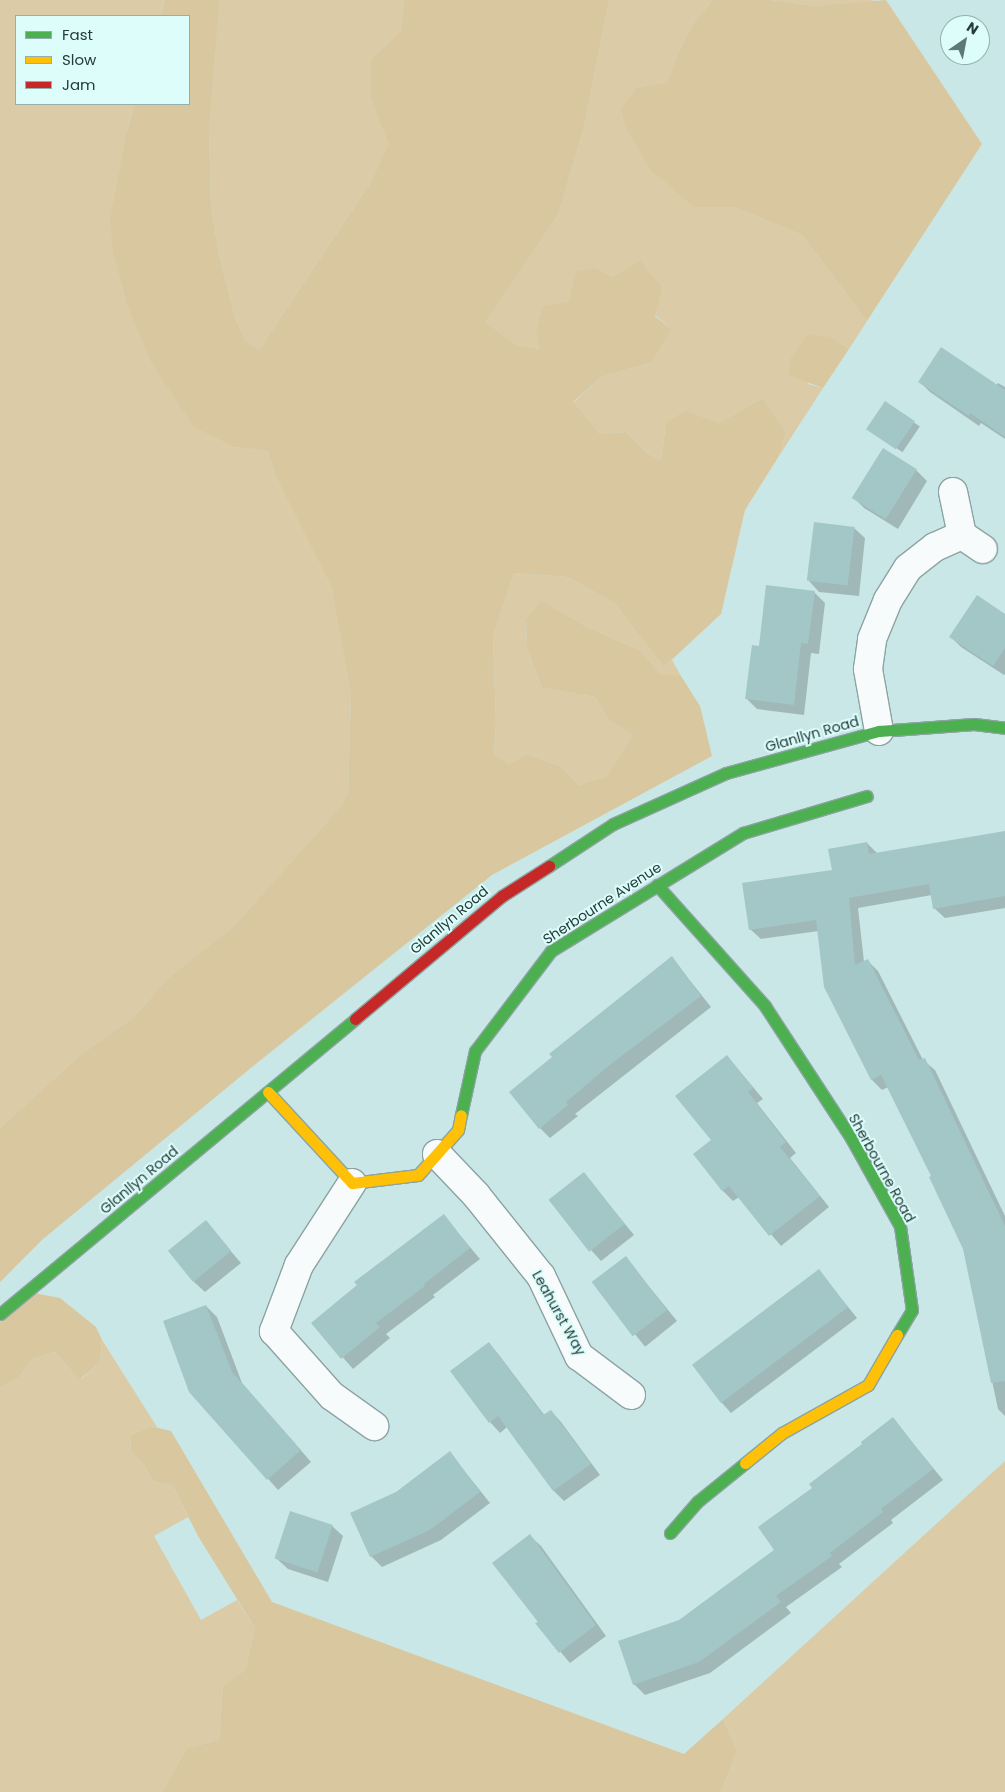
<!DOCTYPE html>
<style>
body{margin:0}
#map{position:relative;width:1005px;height:1792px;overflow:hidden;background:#c9e7e6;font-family:Poppins,sans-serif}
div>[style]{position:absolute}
.green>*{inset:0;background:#dbcba7}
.forest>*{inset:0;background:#d9c79f}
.shadow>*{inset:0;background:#0003;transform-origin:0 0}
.building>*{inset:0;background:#a2c7c6;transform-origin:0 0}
.roads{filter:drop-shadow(1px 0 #8ca3a2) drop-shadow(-1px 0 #8ca3a2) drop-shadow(0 1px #8ca3a2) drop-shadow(0 -1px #8ca3a2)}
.street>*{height:28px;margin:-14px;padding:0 14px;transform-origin:14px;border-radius:14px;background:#f7fbfb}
.fast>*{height:11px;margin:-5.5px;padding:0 5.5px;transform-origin:5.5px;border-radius:5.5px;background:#4caf50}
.slow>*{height:11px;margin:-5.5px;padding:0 5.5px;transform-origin:5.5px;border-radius:5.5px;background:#ffc107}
.jam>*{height:11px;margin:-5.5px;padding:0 5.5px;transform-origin:5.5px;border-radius:5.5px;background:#c62828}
span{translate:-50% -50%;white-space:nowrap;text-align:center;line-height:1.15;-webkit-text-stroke:4px #dcfdfa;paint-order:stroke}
.street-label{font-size:14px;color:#253c3b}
.legend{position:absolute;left:15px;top:15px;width:175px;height:90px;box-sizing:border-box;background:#dcfdfa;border:1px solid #93b0ae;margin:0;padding:6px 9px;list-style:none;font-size:15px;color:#253c3b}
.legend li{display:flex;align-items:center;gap:10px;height:25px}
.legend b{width:25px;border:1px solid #93b0ae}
.north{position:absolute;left:940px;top:15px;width:50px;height:50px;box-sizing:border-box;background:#dcfdfa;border:1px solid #93b0ae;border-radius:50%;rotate:33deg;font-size:14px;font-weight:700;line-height:20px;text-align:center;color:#253c3b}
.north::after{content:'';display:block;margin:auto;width:18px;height:22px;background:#5e7877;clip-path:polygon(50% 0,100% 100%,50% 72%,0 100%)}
</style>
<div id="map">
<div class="green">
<i style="clip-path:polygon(0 0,165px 0,161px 16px,16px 16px,16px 104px,135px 104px,127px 131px,235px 447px,268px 451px,276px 477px,333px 587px,351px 695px,348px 793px,344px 805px,233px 927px,168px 978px,134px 1017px,79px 1056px,0 1128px)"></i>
<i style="clip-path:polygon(220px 0,404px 0,401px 31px,371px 59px,371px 99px,390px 144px,370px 184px,259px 350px,246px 341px,235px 318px,219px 255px,211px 206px,209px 132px)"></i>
<i style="clip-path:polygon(609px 0,713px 0,696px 19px,680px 49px,667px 84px,637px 88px,694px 207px,734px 207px,802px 235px,867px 321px,849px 349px,831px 337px,808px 384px,823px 388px,779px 456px,786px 432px,763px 398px,719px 423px,666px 423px,661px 460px,647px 453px,626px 432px,600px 434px,573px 403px,601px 377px,652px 362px,672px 330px,613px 277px,596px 268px,569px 302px,540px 349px,516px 345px,486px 322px,558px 215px,584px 127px)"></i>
<i style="clip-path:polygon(771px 0,877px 0,852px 4px,815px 6px)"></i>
<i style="clip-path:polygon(514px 573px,568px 577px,614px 603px,664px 667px,672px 660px,681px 676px,659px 675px,641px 651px,585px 626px,541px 600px,526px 619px,527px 647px,542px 688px,595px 697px,610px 721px,633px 735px,607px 778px,577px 785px,560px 766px,526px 754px,509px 764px,494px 756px,496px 723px,493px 635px)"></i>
<i style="clip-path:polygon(102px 1340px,157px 1427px,151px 1426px,130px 1436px,131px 1452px,144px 1464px,153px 1481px,172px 1485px,188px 1517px,154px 1536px,201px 1620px,237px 1600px,255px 1628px,245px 1670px,223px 1686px,219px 1740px,187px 1748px,162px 1792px,0 1792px,0 1388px,18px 1378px,32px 1359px,55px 1352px,81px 1379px,100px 1363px)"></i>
<i style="clip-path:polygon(1005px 1461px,1005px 1792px,721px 1792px,737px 1751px,723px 1719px)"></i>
</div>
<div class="forest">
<i style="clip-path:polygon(165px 0,220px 0,209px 132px,211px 206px,219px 255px,235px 318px,246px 341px,259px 350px,370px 184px,389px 144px,371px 99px,371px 59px,401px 31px,404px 0,609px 0,584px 127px,558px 215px,486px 322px,516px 345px,540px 349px,536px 333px,543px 306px,569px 302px,576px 272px,596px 268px,613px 277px,640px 261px,662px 288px,655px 316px,672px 330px,652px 362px,601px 377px,573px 402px,600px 434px,626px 432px,647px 453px,661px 460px,666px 423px,685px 411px,719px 423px,763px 398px,786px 432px,779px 456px,745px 510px,721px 614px,664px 667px,614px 603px,568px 577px,514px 573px,493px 635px,496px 723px,494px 755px,509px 764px,526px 754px,560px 766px,578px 785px,607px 777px,633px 735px,610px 721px,595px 697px,542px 688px,527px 647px,526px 619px,541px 600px,585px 626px,641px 651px,659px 674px,681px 676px,700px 706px,712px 756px,492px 875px,257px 1063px,43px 1239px,0 1282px,0 1128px,79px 1056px,134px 1017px,168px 978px,233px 927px,343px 805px,348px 793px,351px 695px,332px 587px,276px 477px,268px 451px,235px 447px,194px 427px,152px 364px,128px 307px,113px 251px,110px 219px,127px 131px,135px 104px,189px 104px,189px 16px,161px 16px)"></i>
<i style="clip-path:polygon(713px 0,771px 0,815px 6px,886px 0,982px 144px,867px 321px,802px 235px,734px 207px,694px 207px,651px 170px,625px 126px,621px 108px,637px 88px,667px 83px,680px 49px,696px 19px)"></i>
<i style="clip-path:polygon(807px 335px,831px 337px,849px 349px,823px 388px,788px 375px,791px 358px)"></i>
<i style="clip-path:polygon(34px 1293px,60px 1298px,96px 1327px,102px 1340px,100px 1363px,80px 1379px,55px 1352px,32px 1359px,18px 1378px,0 1388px,0 1322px)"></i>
<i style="clip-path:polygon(151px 1426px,171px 1431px,272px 1602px,684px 1754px,723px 1719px,737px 1751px,721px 1792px,162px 1792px,187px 1748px,219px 1740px,223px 1686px,245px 1670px,255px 1628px,198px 1536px,172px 1485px,153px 1481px,144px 1464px,131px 1452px,130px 1436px)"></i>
</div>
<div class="shadow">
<i style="clip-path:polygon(919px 381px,996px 386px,998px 383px,1005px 387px,1005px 439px,981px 423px,979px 426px,930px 392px)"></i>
<i style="left:885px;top:403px;width:42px;height:31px;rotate:34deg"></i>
<i style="clip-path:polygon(883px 450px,916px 470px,927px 481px,898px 529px,864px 508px,854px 498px)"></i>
<i style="clip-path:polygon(854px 528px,865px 538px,859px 596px,819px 592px,809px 581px)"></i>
<i style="clip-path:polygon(814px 592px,825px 603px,819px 654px,811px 653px,804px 715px,757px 709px,746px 698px,760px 647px)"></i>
<i style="clip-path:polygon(1005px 616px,1005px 674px,1004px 675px,961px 647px,951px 637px)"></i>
<i style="clip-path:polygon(1005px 835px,1005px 908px,945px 918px,934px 908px,932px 895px,858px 908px,864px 962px,867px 960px,878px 971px,923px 1060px,935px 1070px,1005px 1216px,1005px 1416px,998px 1409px,964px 1248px,933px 1177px,888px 1087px,882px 1090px,872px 1080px,826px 987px,819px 931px,761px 939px,750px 929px,833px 871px,867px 843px,878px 854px)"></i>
<i style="clip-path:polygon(672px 958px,711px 1007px,575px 1114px,578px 1116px,550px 1138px,540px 1128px)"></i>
<i style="clip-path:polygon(727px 1056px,763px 1099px,757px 1103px,796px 1153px,790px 1158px,829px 1207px,781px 1246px,739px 1197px,733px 1201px,723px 1191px,713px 1141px)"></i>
<i style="clip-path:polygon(584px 1174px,634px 1235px,601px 1261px,591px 1250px)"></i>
<i style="clip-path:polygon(444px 1216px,480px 1259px,433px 1295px,435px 1297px,386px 1334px,390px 1338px,353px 1369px,313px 1323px)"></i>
<i style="clip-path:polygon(206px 1222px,241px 1263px,205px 1292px,194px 1282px)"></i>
<i style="left:626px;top:1258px;width:81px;height:41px;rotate:51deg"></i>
<i style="clip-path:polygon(819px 1271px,857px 1318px,731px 1413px,721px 1402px)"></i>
<i style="clip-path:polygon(206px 1306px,217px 1317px,242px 1383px,311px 1462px,278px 1490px,190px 1391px)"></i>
<i style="clip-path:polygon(489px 1344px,499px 1355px,545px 1416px,551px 1411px,561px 1422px,600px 1475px,564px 1501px,554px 1491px,507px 1427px,500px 1433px,490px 1422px)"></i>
<i style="clip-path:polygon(893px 1419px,943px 1480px,891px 1520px,893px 1523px,839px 1564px,842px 1567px,786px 1607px,791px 1613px,710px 1673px,645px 1695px,634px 1684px,680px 1621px,775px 1550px,814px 1488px)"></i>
<i style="clip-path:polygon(450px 1453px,490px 1503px,441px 1540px,382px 1567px,371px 1556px,396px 1493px)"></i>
<i style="clip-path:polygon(332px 1526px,343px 1536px,328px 1582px,288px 1569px,277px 1559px)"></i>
<i style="clip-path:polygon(530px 1536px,541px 1546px,606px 1636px,570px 1663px,537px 1624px,539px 1622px)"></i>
</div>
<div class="building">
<i style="clip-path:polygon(941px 347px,1005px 390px,1005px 437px,970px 413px,969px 416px,918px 382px)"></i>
<i style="left:885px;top:401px;width:36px;height:34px;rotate:34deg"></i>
<i style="left:883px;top:448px;width:40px;height:59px;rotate:32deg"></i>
<i style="left:814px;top:522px;width:41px;height:59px;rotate:7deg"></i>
<i style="clip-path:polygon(766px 585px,815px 591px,808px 644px,801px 643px,794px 705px,745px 699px,752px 645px,759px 646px)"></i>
<i style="clip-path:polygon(977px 595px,1005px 614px,1005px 648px,993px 666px,949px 637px)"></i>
<i style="clip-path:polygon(1005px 831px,1005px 896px,933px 909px,929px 884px,849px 898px,855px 965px,868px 959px,919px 1060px,925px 1058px,1005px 1226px,1005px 1381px,991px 1383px,963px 1249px,929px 1177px,931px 1176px,881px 1075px,871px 1080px,824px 987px,816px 920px,749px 930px,742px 883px,832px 870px,828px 849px,867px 842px,869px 854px)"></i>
<i style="clip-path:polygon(672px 956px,701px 996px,611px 1064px,566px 1102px,568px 1105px,539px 1129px,509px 1092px,552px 1057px,549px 1054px)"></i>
<i style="clip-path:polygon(727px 1055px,753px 1088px,748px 1092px,786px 1142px,780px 1147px,820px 1196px,769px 1236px,729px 1186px,722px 1191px,693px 1154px,711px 1140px,675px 1096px)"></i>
<i style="left:584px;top:1172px;width:66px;height:45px;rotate:52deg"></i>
<i style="clip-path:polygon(444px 1214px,470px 1248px,424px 1284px,425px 1286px,376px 1323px,380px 1327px,341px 1359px,311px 1323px,357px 1285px,354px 1282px)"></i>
<i style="left:206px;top:1220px;width:40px;height:49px;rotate:51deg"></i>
<i style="left:626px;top:1256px;width:68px;height:43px;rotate:53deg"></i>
<i style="left:819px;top:1269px;width:48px;height:159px;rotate:53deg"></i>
<i style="clip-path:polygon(206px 1305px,232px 1372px,301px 1450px,267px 1480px,189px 1392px,163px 1321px)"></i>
<i style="clip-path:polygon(489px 1342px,543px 1415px,551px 1410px,591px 1464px,553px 1491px,498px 1416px,489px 1423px,450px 1371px)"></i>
<i style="clip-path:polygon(893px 1417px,933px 1469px,881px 1509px,883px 1512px,830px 1553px,832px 1556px,776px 1596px,781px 1602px,699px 1662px,633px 1685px,618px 1641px,679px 1620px,774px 1550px,758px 1527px,812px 1488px,809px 1484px,862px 1444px,861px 1442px)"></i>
<i style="clip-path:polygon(450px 1451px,480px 1492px,430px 1530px,370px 1557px,350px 1513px,396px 1492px)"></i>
<i style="left:290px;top:1511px;width:45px;height:50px;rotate:18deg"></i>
<i style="clip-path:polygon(530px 1534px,596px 1625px,559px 1653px,535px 1623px,538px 1622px,492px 1563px)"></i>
</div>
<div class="roads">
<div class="street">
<i style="left:962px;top:535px;width:25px;rotate:34deg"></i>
<i style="left:879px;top:731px;width:63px;rotate:-100.1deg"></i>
<i style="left:868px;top:669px;width:30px;rotate:-82deg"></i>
<i style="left:872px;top:639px;width:42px;rotate:-67.7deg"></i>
<i style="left:888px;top:600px;width:38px;rotate:-58deg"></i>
<i style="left:908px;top:568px;width:34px;rotate:-38deg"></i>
<i style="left:935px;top:547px;width:30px;rotate:-24deg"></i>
<i style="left:962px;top:535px;width:44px;rotate:-101.8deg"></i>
<i style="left:437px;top:1154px;width:57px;rotate:46.4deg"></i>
<i style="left:476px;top:1195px;width:104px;rotate:51.3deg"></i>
<i style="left:541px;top:1276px;width:89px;rotate:64.6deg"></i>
<i style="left:579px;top:1356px;width:65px;rotate:36.9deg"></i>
<i style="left:352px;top:1183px;width:98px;rotate:122.9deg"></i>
<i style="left:299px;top:1265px;width:71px;rotate:110.7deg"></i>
<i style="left:274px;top:1331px;width:87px;rotate:48.3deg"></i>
<i style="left:332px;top:1396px;width:52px;rotate:35.5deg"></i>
</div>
<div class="fast">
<i style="left:549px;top:866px;width:77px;rotate:-33.3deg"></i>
<i style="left:613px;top:824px;width:124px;rotate:-24.3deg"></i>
<i style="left:726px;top:773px;width:159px;rotate:-15.4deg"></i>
<i style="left:879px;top:731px;width:95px;rotate:-4.2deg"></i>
<i style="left:974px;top:724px;width:31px;rotate:7deg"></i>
<i style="left:657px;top:885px;width:162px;rotate:48.2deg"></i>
<i style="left:765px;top:1006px;width:158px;rotate:56.9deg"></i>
<i style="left:851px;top:1138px;width:101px;rotate:60.9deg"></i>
<i style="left:900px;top:1226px;width:85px;rotate:81.9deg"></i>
<i style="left:912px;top:1310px;width:29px;rotate:121deg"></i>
<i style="left:461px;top:1115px;width:66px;rotate:-77.7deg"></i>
<i style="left:475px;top:1051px;width:126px;rotate:-52.8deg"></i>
<i style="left:551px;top:951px;width:225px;rotate:-31.6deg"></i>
<i style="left:743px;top:833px;width:129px;rotate:-16.6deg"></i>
<i style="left:0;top:1314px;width:462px;rotate:-39.7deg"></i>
<i style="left:670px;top:1533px;width:41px;rotate:-48.9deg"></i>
<i style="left:697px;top:1502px;width:62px;rotate:-39.1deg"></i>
</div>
<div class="slow">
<i style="left:268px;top:1092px;width:124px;rotate:47.3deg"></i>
<i style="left:352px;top:1183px;width:66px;rotate:-6.9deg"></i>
<i style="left:418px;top:1175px;width:60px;rotate:-48.4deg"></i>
<i style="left:458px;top:1130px;width:15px;rotate:-79deg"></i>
<i style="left:745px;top:1463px;width:48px;rotate:-39deg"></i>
<i style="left:782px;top:1433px;width:98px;rotate:-29.2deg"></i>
<i style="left:868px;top:1385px;width:58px;rotate:-59.9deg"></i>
</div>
<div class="jam">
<i style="left:355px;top:1019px;width:192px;rotate:-39.9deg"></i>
<i style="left:502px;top:896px;width:56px;rotate:-32.6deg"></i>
</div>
</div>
<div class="street-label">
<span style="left:812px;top:734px;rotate:-16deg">Glanllyn Road</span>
<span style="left:602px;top:903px;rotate:-33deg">Sherbourne Avenue</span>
<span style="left:449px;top:920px;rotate:-40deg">Glanllyn Road</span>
<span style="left:882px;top:1168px;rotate:61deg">Sherbourne Road</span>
<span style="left:139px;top:1180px;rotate:-40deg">Glanllyn Road</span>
<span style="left:559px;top:1313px;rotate:61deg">Leahurst Way</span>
</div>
<ul class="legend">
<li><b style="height:6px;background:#4caf50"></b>Fast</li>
<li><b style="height:6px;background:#ffc107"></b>Slow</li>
<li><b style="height:6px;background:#c62828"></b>Jam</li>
</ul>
<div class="north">N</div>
</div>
